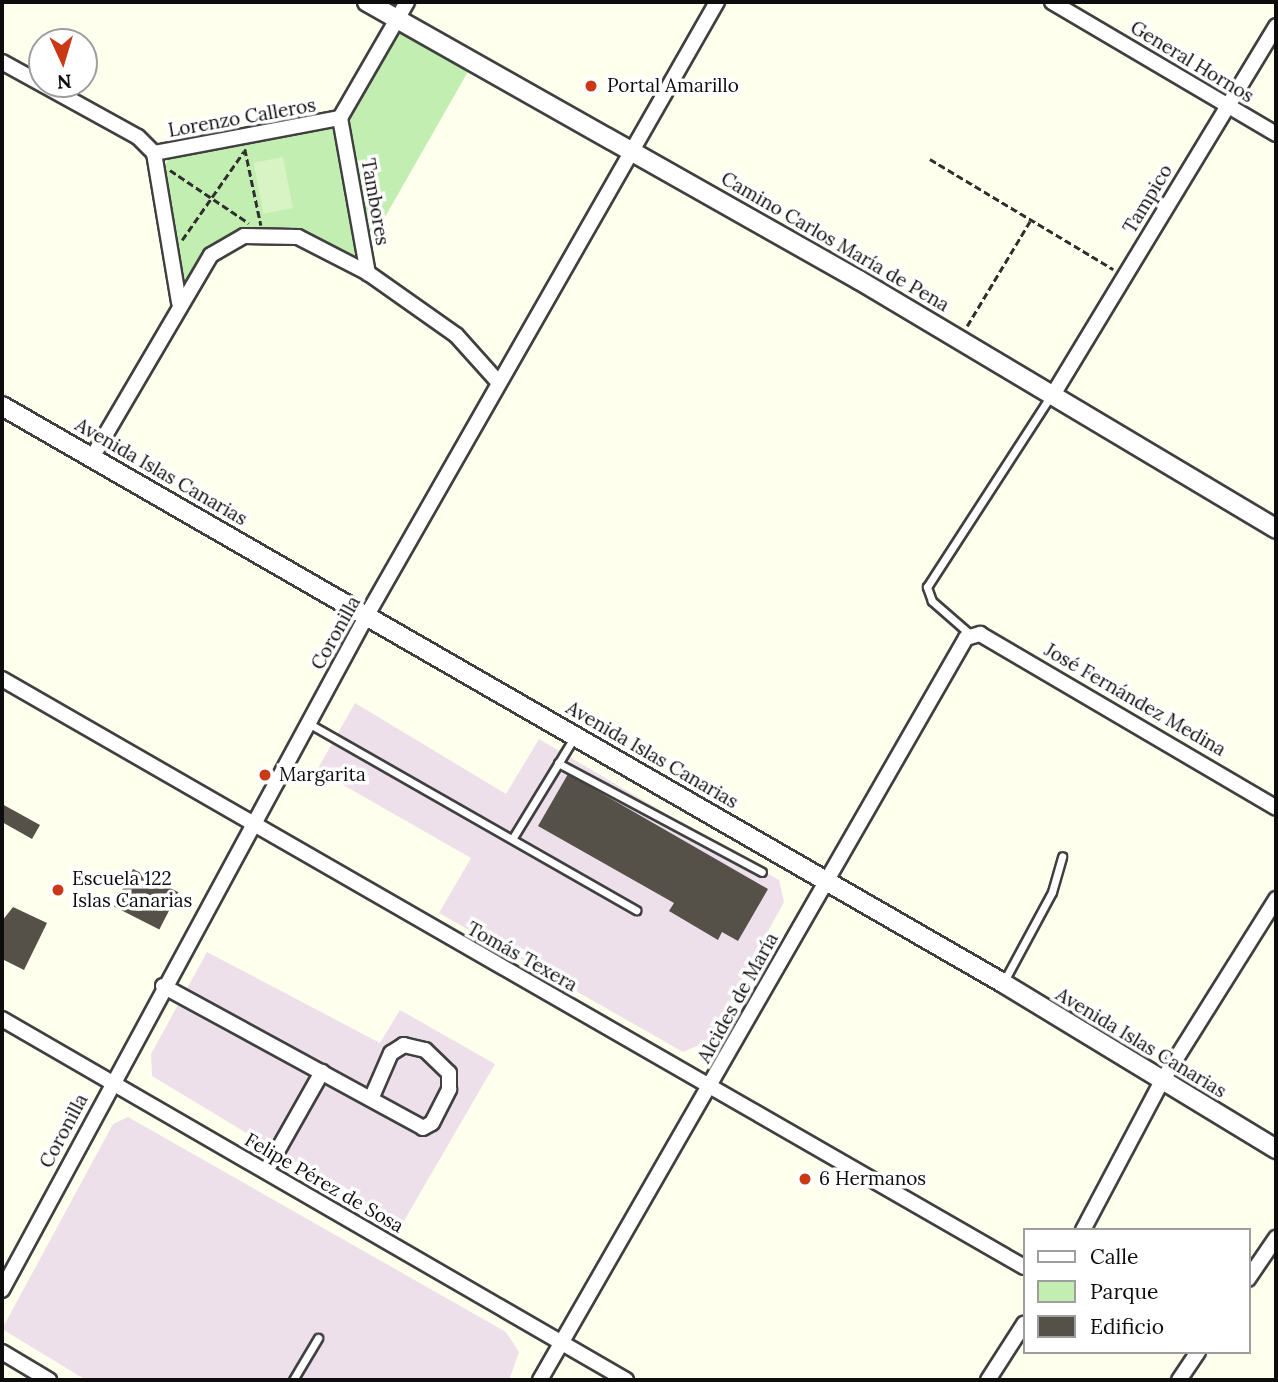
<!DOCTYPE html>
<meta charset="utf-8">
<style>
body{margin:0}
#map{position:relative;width:1278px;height:1382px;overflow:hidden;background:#feffec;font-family:Lora,serif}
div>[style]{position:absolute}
.industrial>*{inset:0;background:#ede0eb}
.green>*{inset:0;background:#c2eeb1}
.pitch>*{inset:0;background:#d8f4c4;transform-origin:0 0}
.building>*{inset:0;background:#565148;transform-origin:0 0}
.path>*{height:2.5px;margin-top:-1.25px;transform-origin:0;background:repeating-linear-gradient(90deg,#2f2f2f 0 7px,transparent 0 10.5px)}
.roads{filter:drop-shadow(2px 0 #404040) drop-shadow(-2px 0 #404040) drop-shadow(0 2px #404040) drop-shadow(0 -2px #404040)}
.service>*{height:7px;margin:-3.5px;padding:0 3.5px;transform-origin:3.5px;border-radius:3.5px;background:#fff}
.minor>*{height:14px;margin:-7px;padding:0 7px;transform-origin:7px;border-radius:7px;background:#fff}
.tertiary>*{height:18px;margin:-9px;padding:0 9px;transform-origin:9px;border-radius:9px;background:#fff}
.dots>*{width:19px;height:19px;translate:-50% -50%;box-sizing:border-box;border:4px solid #fff;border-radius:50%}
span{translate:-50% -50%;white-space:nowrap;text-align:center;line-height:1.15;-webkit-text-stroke:7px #fff;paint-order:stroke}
.street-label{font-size:19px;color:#0d0d0d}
.poi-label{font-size:19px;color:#0d0d0d}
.left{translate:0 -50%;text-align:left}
.frame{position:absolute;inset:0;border:4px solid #0d0d0d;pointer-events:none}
.legend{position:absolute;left:1023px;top:1228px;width:228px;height:126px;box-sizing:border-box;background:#fff;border:2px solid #9e9e9e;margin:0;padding:9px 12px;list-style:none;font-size:21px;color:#0d0d0d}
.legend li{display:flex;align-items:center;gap:14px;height:35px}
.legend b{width:35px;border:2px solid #9e9e9e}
.north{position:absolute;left:28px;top:28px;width:70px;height:70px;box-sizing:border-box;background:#fff;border:2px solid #9e9e9e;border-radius:50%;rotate:176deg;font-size:19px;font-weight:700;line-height:28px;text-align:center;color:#0d0d0d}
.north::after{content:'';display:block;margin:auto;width:24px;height:32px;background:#cb3816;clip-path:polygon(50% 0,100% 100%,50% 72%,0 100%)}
</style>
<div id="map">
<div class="industrial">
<i style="clip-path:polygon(355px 703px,506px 794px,539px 739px,779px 880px,784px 902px,708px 1041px,683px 1052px,439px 913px,471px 858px,317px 770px)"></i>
<i style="clip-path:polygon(207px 952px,380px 1043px,400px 1010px,495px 1064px,401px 1226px,152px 1076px,151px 1054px)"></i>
<i style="clip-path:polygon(128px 1117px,506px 1332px,519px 1352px,509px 1380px,86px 1380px,2px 1329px,113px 1124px)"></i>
</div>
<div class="green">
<i style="clip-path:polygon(402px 28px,470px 68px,377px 231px,365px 232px,348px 119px)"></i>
<i style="clip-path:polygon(333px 128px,357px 256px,293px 227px,265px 227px,225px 238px,185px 280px,163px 170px,168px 159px)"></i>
</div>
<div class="pitch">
<i style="left:283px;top:157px;width:52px;height:30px;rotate:79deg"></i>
</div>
<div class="building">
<i style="clip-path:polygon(568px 774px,768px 889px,738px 941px,722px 932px,718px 940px,669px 911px,674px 903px,538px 826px)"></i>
<i style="clip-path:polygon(2px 804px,40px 825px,32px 839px,2px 822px)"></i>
<i style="left:133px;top:869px;width:51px;height:42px;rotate:27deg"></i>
<i style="clip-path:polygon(13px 907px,47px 923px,24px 970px,2px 959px,2px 921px)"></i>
</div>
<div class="path">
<i style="left:245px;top:149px;width:78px;rotate:78.1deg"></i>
<i style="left:930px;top:159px;width:214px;rotate:31deg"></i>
<i style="left:170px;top:170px;width:95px;rotate:33.9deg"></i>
<i style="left:182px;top:240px;width:108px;rotate:-55.1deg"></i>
<i style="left:967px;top:326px;width:122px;rotate:-59deg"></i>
</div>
<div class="roads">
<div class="service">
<i style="left:971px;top:635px;width:52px;rotate:-138.9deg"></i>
<i style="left:932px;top:601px;width:15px;rotate:-110deg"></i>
<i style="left:927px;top:587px;width:229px;rotate:-57.1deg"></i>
<i style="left:308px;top:723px;width:378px;rotate:29.7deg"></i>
<i style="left:558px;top:763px;width:231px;rotate:28.1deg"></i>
<i style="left:514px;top:836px;width:117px;rotate:-58.6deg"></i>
<i style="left:1003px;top:983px;width:103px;rotate:-61.7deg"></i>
<i style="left:1052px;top:892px;width:37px;rotate:-74deg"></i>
<i style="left:293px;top:1380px;width:49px;rotate:-59.2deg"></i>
</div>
<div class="minor">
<i style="left:1052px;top:2px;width:260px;rotate:30.5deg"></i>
<i style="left:2px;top:62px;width:155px;rotate:28.9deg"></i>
<i style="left:138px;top:137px;width:23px;rotate:45deg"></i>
<i style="left:154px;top:153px;width:152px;rotate:80.5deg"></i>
<i style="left:340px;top:118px;width:158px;rotate:79.8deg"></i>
<i style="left:154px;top:153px;width:189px;rotate:-10.7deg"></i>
<i style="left:340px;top:118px;width:134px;rotate:-60deg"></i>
<i style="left:1054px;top:393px;width:429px;rotate:-58.8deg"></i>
<i style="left:93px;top:456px;width:233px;rotate:-59.6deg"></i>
<i style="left:211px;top:255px;width:38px;rotate:-30deg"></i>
<i style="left:244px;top:236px;width:54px;rotate:1.1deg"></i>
<i style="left:298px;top:237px;width:79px;rotate:27.2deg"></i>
<i style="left:368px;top:273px;width:108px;rotate:35.2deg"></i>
<i style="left:456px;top:335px;width:64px;rotate:48.1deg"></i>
<i style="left:2px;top:679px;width:1179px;rotate:29.91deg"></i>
<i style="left:163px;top:986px;width:296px;rotate:28.6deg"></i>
<i style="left:423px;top:1128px;width:10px;rotate:-29deg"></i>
<i style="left:432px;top:1123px;width:38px;rotate:-63deg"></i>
<i style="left:449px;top:1089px;width:16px;rotate:-90deg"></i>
<i style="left:449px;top:1073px;width:33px;rotate:-136deg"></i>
<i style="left:425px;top:1050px;width:22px;rotate:-167deg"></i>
<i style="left:404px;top:1045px;width:15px;rotate:148deg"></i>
<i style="left:391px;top:1053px;width:50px;rotate:113.5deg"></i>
<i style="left:2px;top:1019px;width:721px;rotate:30.05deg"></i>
<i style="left:266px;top:1171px;width:114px;rotate:-60.5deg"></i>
<i style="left:1083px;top:1230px;width:169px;rotate:-62.1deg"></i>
<i style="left:1162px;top:1081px;width:215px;rotate:-57.9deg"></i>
<i style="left:1248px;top:1279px;width:50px;rotate:-55.7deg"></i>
<i style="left:2px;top:1290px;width:767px;rotate:-61.6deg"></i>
<i style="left:367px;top:615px;width:706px;rotate:-60.28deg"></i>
<i style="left:2px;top:1352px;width:55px;rotate:30.8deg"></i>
<i style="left:540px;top:1380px;width:856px;rotate:-60.14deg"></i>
<i style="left:966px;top:638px;width:15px;rotate:-16deg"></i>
<i style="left:980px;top:634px;width:343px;rotate:30.4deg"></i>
<i style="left:988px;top:1380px;width:67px;rotate:-57.3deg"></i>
<i style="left:1179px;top:1380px;width:34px;rotate:-56deg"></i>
</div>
<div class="tertiary">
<i style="left:367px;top:2px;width:565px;rotate:29.47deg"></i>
<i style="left:859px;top:280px;width:486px;rotate:30.8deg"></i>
<i style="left:2px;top:406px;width:1155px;rotate:29.96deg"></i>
<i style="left:1003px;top:983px;width:320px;rotate:31.3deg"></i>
</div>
</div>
<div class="dots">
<i style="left:591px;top:86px;background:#cb3816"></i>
<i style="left:265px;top:775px;background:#cb3816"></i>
<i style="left:58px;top:890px;background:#cb3816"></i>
<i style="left:805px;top:1179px;background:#cb3816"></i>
</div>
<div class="street-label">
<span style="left:1192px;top:62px;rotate:31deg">General Hornos</span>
<span style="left:242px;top:118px;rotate:-10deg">Lorenzo Calleros</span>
<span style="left:1148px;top:199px;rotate:-59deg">Tampico</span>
<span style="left:375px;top:202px;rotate:80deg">Tambores</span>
<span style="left:835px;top:242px;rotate:30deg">Camino Carlos María de Pena</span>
<span style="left:161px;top:472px;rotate:30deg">Avenida Islas Canarias</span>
<span style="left:336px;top:633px;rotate:-61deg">Coronilla</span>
<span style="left:1135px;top:700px;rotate:30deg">José Fernández Medina</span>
<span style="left:652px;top:755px;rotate:30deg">Avenida Islas Canarias</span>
<span style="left:522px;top:957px;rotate:29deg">Tomás Texera</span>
<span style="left:738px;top:998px;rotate:-61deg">Alcides de María</span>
<span style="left:1141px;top:1043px;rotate:31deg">Avenida Islas Canarias</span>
<span style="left:64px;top:1131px;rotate:-62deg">Coronilla</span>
<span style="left:324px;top:1183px;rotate:30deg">Felipe Pérez de Sosa</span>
</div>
<div class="poi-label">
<span class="left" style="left:607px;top:86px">Portal Amarillo</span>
<span class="left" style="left:279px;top:775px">Margarita</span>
<span class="left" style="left:72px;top:890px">Escuela 122<br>Islas Canarias</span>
<span class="left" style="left:819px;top:1179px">6 Hermanos</span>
</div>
<div class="frame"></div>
<ul class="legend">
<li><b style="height:9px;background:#fff"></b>Calle</li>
<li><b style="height:19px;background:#c2eeb1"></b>Parque</li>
<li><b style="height:19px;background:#565148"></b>Edificio</li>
</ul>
<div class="north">N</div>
</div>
